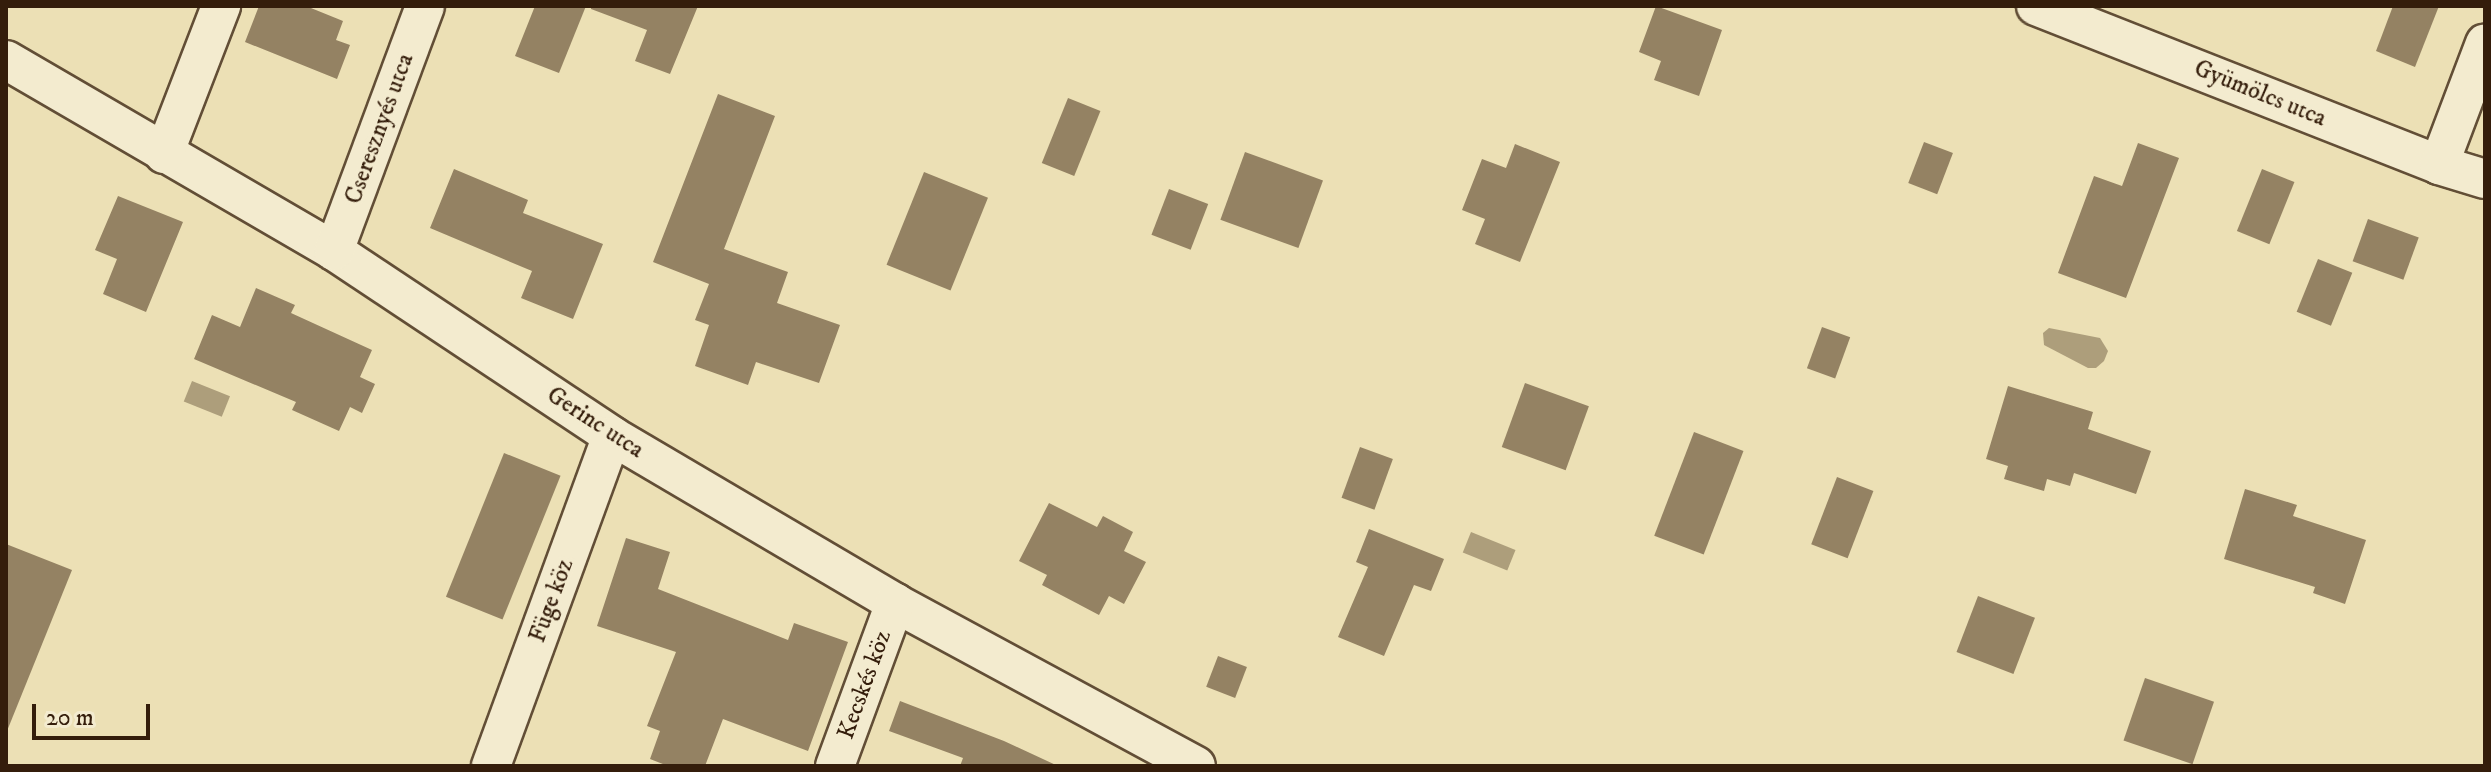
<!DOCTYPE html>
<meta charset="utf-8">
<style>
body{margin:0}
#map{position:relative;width:2491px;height:772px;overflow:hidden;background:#ece0b5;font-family:"IM FELL DW Pica",serif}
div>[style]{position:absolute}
.water>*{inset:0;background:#ad9e7b;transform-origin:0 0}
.building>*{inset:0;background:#948263;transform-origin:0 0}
.roads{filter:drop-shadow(2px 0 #624e36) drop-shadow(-2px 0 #624e36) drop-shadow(0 2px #624e36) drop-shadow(0 -2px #624e36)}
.street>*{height:38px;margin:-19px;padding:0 19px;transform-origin:19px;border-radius:19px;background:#f3ebcf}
span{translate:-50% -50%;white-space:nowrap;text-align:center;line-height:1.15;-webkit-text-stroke:8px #f3ebcf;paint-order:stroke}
.street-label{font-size:24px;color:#341d0b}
.frame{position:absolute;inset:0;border:8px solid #341d0b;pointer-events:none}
.scale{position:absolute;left:32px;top:704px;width:118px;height:36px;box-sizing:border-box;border:4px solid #341d0b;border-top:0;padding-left:10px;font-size:24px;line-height:28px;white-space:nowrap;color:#341d0b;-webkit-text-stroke:6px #f3ebcf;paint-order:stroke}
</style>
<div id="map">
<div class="water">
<i style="clip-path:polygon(2049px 328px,2100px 338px,2108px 351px,2104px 361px,2096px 368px,2088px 368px,2044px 345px,2043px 333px)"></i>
<i style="left:192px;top:381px;width:41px;height:22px;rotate:22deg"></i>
<i style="left:1471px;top:532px;width:48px;height:22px;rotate:22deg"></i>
</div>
<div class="building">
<i style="clip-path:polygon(259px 6px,306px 6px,343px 21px,336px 40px,350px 45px,337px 79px,245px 42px)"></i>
<i style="clip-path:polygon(535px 6px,586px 6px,559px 73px,515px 56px)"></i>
<i style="clip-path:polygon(591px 6px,698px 6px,670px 74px,635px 61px,647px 30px,591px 9px)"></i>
<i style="clip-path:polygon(1656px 6px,1722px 30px,1699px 96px,1654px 80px,1661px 61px,1639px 52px)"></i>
<i style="clip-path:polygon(2393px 6px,2439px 6px,2415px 67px,2376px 51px)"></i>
<i style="clip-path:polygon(718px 94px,775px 116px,724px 249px,788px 272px,777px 303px,840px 325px,819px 383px,756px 362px,748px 385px,695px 366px,709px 325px,695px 320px,709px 284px,653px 262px)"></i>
<i style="left:1068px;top:98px;width:35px;height:70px;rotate:22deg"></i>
<i style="left:1924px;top:142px;width:31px;height:44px;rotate:21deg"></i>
<i style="clip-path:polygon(2138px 143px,2179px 158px,2126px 298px,2058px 273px,2094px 176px,2122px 186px)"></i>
<i style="clip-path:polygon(1515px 144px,1560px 162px,1520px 262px,1475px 244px,1485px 219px,1462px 210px,1482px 159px,1506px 168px)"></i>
<i style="left:1245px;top:152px;width:83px;height:72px;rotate:20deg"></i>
<i style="clip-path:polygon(454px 169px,528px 200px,523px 213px,603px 244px,573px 319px,521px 298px,532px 271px,430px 228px)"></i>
<i style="left:2262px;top:169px;width:35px;height:67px;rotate:22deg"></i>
<i style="left:924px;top:172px;width:69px;height:100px;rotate:22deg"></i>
<i style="left:1169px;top:189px;width:42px;height:49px;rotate:21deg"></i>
<i style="clip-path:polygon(118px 196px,183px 222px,146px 312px,103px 294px,117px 259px,95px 250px)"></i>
<i style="left:2368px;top:219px;width:54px;height:45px;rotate:20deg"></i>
<i style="left:2318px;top:259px;width:37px;height:57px;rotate:22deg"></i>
<i style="clip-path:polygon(256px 288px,295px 305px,291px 313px,372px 350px,360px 377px,375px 384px,362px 413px,350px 407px,339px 431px,292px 410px,296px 402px,194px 359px,212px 315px,240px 327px)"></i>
<i style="left:1822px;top:327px;width:30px;height:44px;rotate:20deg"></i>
<i style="left:1525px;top:383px;width:68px;height:68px;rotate:20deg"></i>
<i style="clip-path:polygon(2008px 386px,2093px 412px,2088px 429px,2151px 451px,2136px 494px,2074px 473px,2070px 486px,2047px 479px,2044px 491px,2004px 479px,2008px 466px,1986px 459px)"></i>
<i style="left:1694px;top:432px;width:53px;height:111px;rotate:21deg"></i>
<i style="left:1360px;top:447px;width:35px;height:54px;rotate:20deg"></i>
<i style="left:504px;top:453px;width:61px;height:155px;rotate:22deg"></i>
<i style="left:1837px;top:477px;width:39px;height:72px;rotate:21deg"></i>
<i style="clip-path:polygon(2245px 489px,2297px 505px,2293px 516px,2366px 540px,2345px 604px,2313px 593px,2315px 587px,2224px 559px)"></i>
<i style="clip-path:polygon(1049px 503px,1097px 527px,1103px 516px,1133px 532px,1124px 551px,1146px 562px,1124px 604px,1109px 596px,1099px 615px,1042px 585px,1047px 575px,1019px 561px)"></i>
<i style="clip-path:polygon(1369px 529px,1444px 559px,1431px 591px,1414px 585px,1384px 656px,1338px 637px,1368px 567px,1356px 562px)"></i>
<i style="clip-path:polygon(626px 538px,670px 552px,658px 589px,788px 640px,794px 623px,848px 642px,808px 751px,723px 719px,705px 766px,668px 766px,650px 759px,660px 731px,647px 726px,676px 652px,597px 626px)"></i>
<i style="clip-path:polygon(6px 544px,72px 570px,7px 731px,6px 731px)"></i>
<i style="left:1978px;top:596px;width:61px;height:60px;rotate:21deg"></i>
<i style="left:1218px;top:656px;width:31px;height:33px;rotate:21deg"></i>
<i style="left:2145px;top:678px;width:73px;height:66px;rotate:19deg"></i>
<i style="clip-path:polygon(900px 701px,1004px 741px,1058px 766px,960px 766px,963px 758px,889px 731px)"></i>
</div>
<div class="roads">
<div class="street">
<i style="left:2036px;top:6px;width:433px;rotate:21.5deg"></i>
<i style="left:2439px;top:165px;width:48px;rotate:16.9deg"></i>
<i style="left:6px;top:60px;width:380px;rotate:30.2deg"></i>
<i style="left:334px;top:251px;width:334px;rotate:33.6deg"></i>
<i style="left:612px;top:436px;width:329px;rotate:30.5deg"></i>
<i style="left:895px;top:603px;width:342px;rotate:28.4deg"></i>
<i style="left:164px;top:154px;width:159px;rotate:-68.9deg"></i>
<i style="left:2439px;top:165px;width:130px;rotate:-69.3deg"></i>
<i style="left:334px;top:251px;width:261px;rotate:-69.6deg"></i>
<i style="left:491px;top:766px;width:351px;rotate:-69.9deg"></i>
<i style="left:835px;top:766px;width:174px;rotate:-69.8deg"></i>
</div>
</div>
<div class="street-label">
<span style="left:2260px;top:94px;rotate:22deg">Gyümölcs utca</span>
<span style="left:380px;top:129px;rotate:-70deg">Cseresznyés utca</span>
<span style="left:595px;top:423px;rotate:33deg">Gerinc utca</span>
<span style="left:552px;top:601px;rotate:-70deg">Füge köz</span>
<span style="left:865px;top:685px;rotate:-70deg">Kecskés köz</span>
</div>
<div class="frame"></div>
<div class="scale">20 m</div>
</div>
